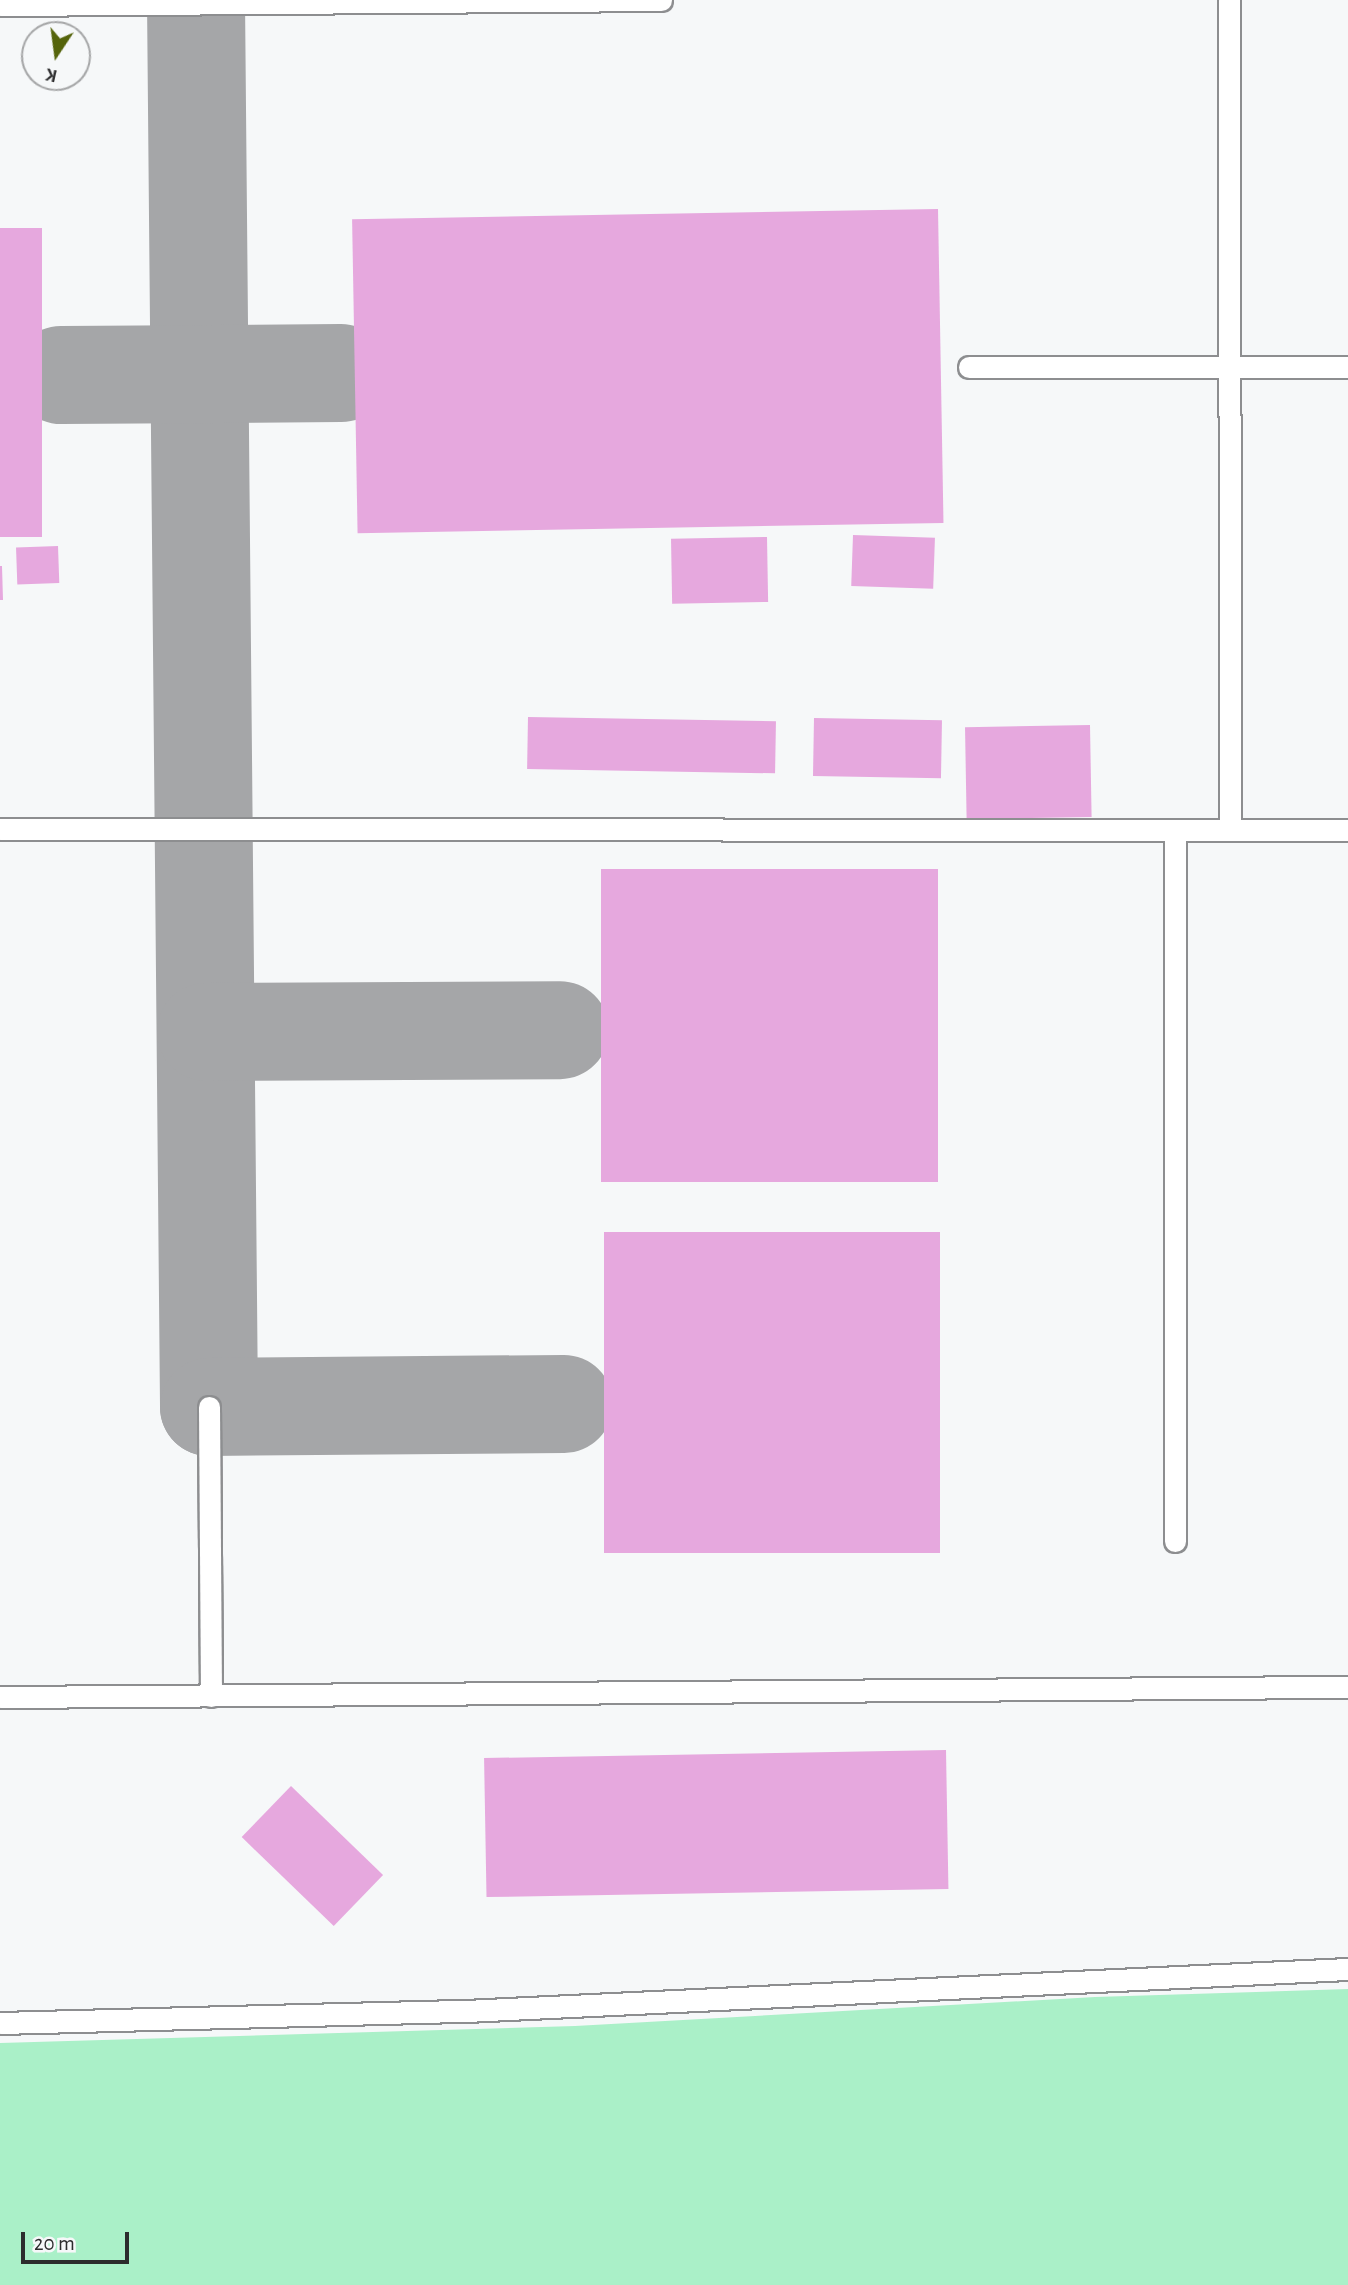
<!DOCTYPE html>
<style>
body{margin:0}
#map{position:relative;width:1348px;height:2285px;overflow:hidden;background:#f6f8f9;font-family:"Alegreya Sans",sans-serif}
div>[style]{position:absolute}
.green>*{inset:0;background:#aaf0c8}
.taxiway>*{height:98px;margin:-49px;padding:0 49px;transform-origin:49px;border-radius:49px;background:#a5a6a8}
.building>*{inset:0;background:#e6a8de;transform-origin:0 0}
.roads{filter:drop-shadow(2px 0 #8d8e90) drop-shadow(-2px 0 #8d8e90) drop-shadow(0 2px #8d8e90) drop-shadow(0 -2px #8d8e90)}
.lane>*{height:21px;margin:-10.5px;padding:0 10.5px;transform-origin:10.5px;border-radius:10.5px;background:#fff}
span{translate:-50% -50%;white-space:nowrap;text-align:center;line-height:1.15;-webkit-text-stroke:7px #f6f8f9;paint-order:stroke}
.north{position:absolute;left:21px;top:21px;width:70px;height:70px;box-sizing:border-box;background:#f6f8f9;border:2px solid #a5a6a7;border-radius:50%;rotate:193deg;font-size:19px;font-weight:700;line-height:28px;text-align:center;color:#2c2c2d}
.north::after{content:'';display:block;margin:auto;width:24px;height:32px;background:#55640b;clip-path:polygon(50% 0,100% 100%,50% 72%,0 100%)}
.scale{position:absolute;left:21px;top:2232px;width:108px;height:32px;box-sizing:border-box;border:4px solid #2c2c2d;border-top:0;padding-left:9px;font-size:21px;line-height:24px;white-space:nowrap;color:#2c2c2d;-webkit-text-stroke:5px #f6f8f9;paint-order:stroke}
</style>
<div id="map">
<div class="green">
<i style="clip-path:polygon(1348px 1989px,1348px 2285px,0 2285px,0 2043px,575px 2026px,1095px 1997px)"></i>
</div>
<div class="taxiway">
<i style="left:196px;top:0;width:1407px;rotate:89.47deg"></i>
<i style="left:209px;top:1407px;width:355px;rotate:-0.5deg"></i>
<i style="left:61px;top:375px;width:280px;rotate:-0.4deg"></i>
<i style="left:206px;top:1032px;width:354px;rotate:-0.3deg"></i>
</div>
<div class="building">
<i style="left:938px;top:209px;width:314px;height:586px;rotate:89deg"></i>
<i style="left:0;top:228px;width:42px;height:309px"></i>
<i style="left:853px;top:535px;width:82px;height:51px;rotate:2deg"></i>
<i style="left:767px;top:537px;width:65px;height:96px;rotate:89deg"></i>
<i style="left:58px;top:546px;width:37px;height:42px;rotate:88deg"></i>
<i style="clip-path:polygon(0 566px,2px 566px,3px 600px,0 600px)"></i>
<i style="left:528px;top:717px;width:248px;height:52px;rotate:1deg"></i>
<i style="left:814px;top:718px;width:128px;height:58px;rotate:1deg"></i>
<i style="left:1090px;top:725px;width:92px;height:125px;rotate:89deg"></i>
<i style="left:938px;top:869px;width:313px;height:337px;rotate:90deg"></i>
<i style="left:940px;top:1232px;width:321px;height:336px;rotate:90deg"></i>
<i style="left:946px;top:1750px;width:139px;height:462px;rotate:89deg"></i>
<i style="left:291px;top:1786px;width:128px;height:71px;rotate:44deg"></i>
</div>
<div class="roads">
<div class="lane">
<i style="left:1229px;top:0;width:830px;rotate:89.93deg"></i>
<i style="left:0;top:5px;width:661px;rotate:-0.43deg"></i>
<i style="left:969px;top:367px;width:379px"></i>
<i style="left:0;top:829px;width:1348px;rotate:0.04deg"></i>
<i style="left:1175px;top:831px;width:710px;rotate:90deg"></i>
<i style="left:209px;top:1407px;width:289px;rotate:89.6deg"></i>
<i style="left:0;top:1697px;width:1348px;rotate:-0.43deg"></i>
<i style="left:0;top:2023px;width:466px;rotate:-1.5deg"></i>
<i style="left:466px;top:2011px;width:883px;rotate:-2.73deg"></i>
</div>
</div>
<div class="north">K</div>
<div class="scale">20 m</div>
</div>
